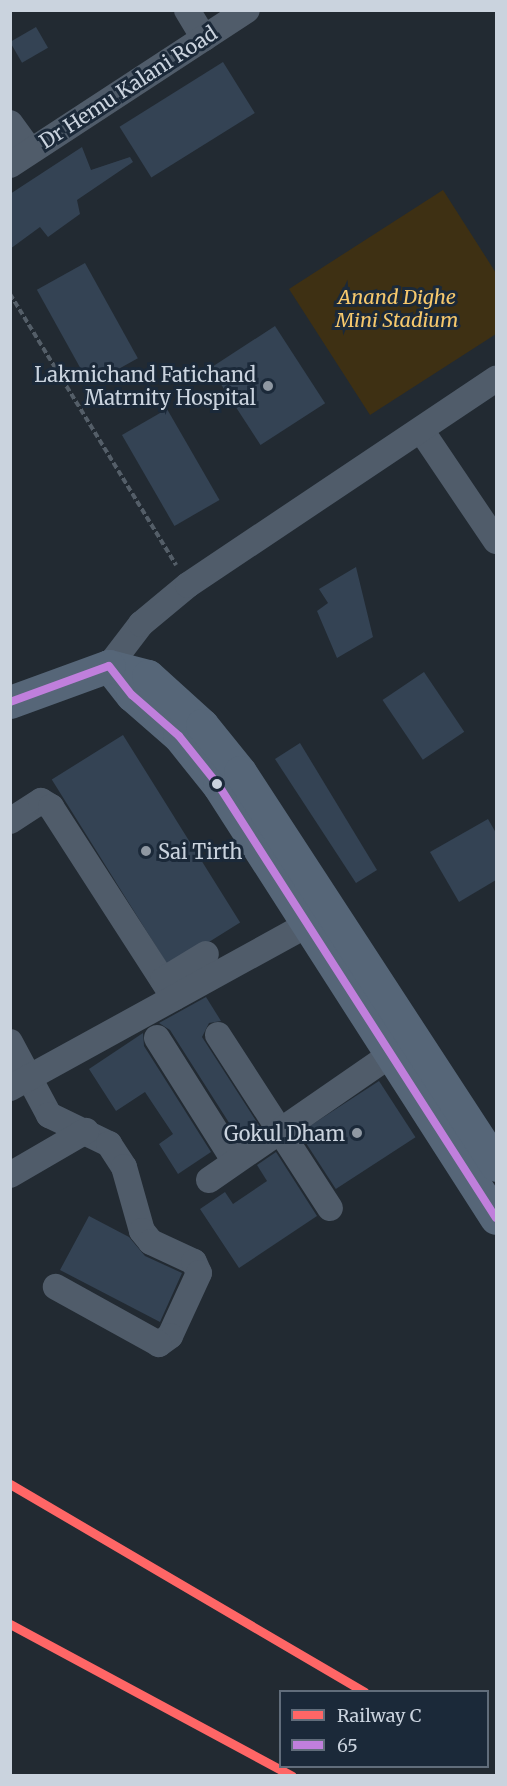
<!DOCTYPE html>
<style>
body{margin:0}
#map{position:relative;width:507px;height:1786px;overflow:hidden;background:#222a32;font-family:Merriweather,serif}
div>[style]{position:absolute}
.green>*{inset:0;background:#3e3013}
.building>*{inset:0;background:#344354;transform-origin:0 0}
.path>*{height:4px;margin-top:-2px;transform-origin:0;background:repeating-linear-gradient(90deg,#545e68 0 6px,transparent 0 9px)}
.minor>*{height:26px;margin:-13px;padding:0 13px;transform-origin:13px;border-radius:13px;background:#505c6a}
.major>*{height:33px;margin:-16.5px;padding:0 16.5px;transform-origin:16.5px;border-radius:16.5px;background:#566678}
.bus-1>*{height:8px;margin:-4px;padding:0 4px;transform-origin:4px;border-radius:4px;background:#c07fdc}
.rail-1>*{height:9px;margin:-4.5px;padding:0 4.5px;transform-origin:4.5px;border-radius:4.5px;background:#f66}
.dots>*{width:16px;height:16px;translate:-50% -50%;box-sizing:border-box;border:3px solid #1b2939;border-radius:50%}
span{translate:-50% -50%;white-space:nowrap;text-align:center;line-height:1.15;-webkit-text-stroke:6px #1b2939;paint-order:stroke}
.street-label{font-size:20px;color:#cad3de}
.park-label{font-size:20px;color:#f6c86c;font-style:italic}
.poi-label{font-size:20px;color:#cad3de}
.right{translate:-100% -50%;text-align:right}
.left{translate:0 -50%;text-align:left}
.frame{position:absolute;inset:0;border:12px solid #cad3de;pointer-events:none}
.legend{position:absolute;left:279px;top:1690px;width:210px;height:78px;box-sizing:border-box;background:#1b2939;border:2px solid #616d7b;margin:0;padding:8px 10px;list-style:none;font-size:18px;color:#cad3de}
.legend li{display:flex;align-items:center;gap:12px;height:30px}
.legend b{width:30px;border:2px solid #616d7b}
</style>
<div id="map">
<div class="green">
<i style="clip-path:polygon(443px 190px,496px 273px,496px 334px,370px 415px,289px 289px)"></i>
</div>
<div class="building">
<i style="left:36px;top:27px;width:24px;height:30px;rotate:60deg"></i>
<i style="left:223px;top:62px;width:60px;height:122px;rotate:58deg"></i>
<i style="clip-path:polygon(82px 147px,91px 170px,130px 157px,133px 162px,77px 200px,80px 214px,48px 237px,40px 227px,10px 249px,10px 194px)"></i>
<i style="left:85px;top:263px;width:109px;height:55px;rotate:61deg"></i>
<i style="left:275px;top:326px;width:92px;height:77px;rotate:57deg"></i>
<i style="left:167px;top:409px;width:105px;height:52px;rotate:60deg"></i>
<i style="clip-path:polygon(356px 567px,373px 637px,337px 658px,317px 611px,328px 603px,319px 589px)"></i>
<i style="left:424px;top:672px;width:72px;height:50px;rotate:56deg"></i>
<i style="left:123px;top:735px;width:221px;height:84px;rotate:58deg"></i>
<i style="clip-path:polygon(300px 743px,377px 870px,356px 883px,275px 759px)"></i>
<i style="clip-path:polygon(488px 819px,496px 833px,496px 880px,459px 902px,430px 852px)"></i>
<i style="clip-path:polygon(206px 997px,221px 1021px,209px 1023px,202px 1037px,260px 1127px,240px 1140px,170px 1030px,159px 1023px)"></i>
<i style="clip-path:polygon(143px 1033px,144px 1046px,211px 1152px,178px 1174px,159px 1144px,173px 1134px,145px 1092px,116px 1111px,89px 1069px)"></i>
<i style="left:379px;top:1081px;width:67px;height:95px;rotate:57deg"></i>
<i style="clip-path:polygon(276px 1152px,317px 1216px,239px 1268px,200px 1209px,225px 1192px,233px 1204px,267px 1181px,257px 1165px)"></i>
<i style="clip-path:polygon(89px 1216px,129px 1237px,145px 1256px,182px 1273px,160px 1322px,60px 1270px)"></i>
</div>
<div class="path">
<i style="left:10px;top:294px;width:318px;rotate:58.5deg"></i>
</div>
<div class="minor">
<i style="left:187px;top:10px;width:33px;rotate:59deg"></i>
<i style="left:10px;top:123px;width:34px;rotate:54deg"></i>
<i style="left:10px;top:165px;width:283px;rotate:-33.2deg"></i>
<i style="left:421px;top:430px;width:134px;rotate:56deg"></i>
<i style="left:109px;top:666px;width:53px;rotate:-52.7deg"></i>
<i style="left:141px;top:624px;width:61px;rotate:-39.7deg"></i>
<i style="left:188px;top:585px;width:371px;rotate:-33.8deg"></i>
<i style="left:10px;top:821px;width:37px;rotate:-33deg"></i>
<i style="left:41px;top:801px;width:12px;rotate:31deg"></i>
<i style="left:51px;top:807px;width:227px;rotate:57.2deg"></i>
<i style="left:163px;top:980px;width:50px;rotate:-31.2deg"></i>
<i style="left:218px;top:1035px;width:206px;rotate:57.1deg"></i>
<i style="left:157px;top:1038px;width:146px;rotate:57.8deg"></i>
<i style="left:10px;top:1042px;width:83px;rotate:61.9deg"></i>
<i style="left:49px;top:1115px;width:67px;rotate:25.8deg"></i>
<i style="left:109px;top:1144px;width:27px;rotate:57deg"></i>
<i style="left:124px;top:1167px;width:66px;rotate:74.3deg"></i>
<i style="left:142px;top:1231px;width:14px;rotate:51deg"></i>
<i style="left:151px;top:1242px;width:47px;rotate:24.9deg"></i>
<i style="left:194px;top:1262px;width:12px;rotate:66deg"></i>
<i style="left:199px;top:1273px;width:69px;rotate:114.7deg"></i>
<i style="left:170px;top:1336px;width:14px;rotate:144deg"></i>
<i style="left:159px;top:1344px;width:118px;rotate:-151deg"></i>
<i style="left:10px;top:1088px;width:357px;rotate:-28.8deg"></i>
<i style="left:10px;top:1175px;width:88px;rotate:-30.1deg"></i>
<i style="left:209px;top:1180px;width:239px;rotate:-34.6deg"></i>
</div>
<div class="major">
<i style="left:109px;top:666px;width:37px;rotate:52deg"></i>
<i style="left:132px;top:695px;width:62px;rotate:41.1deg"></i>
<i style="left:179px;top:736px;width:64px;rotate:51.3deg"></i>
<i style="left:219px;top:786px;width:513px;rotate:57.33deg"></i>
<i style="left:109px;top:666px;width:40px;rotate:14.4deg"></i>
<i style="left:148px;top:676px;width:73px;rotate:42.2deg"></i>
<i style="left:202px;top:725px;width:60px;rotate:51deg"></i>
<i style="left:240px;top:772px;width:469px;rotate:56.9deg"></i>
<i style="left:10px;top:702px;width:105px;rotate:-20deg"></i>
</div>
<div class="bus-1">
<i style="left:109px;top:666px;width:37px;rotate:52deg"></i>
<i style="left:132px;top:695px;width:62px;rotate:41.1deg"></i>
<i style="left:179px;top:736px;width:64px;rotate:51.3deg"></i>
<i style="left:219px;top:786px;width:513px;rotate:57.33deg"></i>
<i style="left:10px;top:702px;width:105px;rotate:-20deg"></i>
</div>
<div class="rail-1">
<i style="left:10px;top:1484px;width:411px;rotate:30.4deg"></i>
<i style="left:10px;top:1624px;width:320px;rotate:28.3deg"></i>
</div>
<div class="dots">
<i style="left:268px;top:386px;background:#8f98a2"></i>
<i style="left:217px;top:784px;background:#cad3de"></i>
<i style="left:146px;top:851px;background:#8f98a2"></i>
<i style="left:357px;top:1133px;background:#8f98a2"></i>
</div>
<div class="street-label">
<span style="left:128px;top:87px;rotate:-33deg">Dr Hemu Kalani Road</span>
</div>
<div class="park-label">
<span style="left:397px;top:308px">Anand Dighe<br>Mini Stadium</span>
</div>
<div class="poi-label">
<span class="right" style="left:256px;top:386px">Lakmichand Fatichand<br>Matrnity Hospital</span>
<span class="left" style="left:158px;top:851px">Sai Tirth</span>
<span class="right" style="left:345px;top:1133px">Gokul Dham</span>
</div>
<div class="frame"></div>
<ul class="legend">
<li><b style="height:8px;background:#f66"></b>Railway C</li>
<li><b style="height:8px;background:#c07fdc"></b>65</li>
</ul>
</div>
